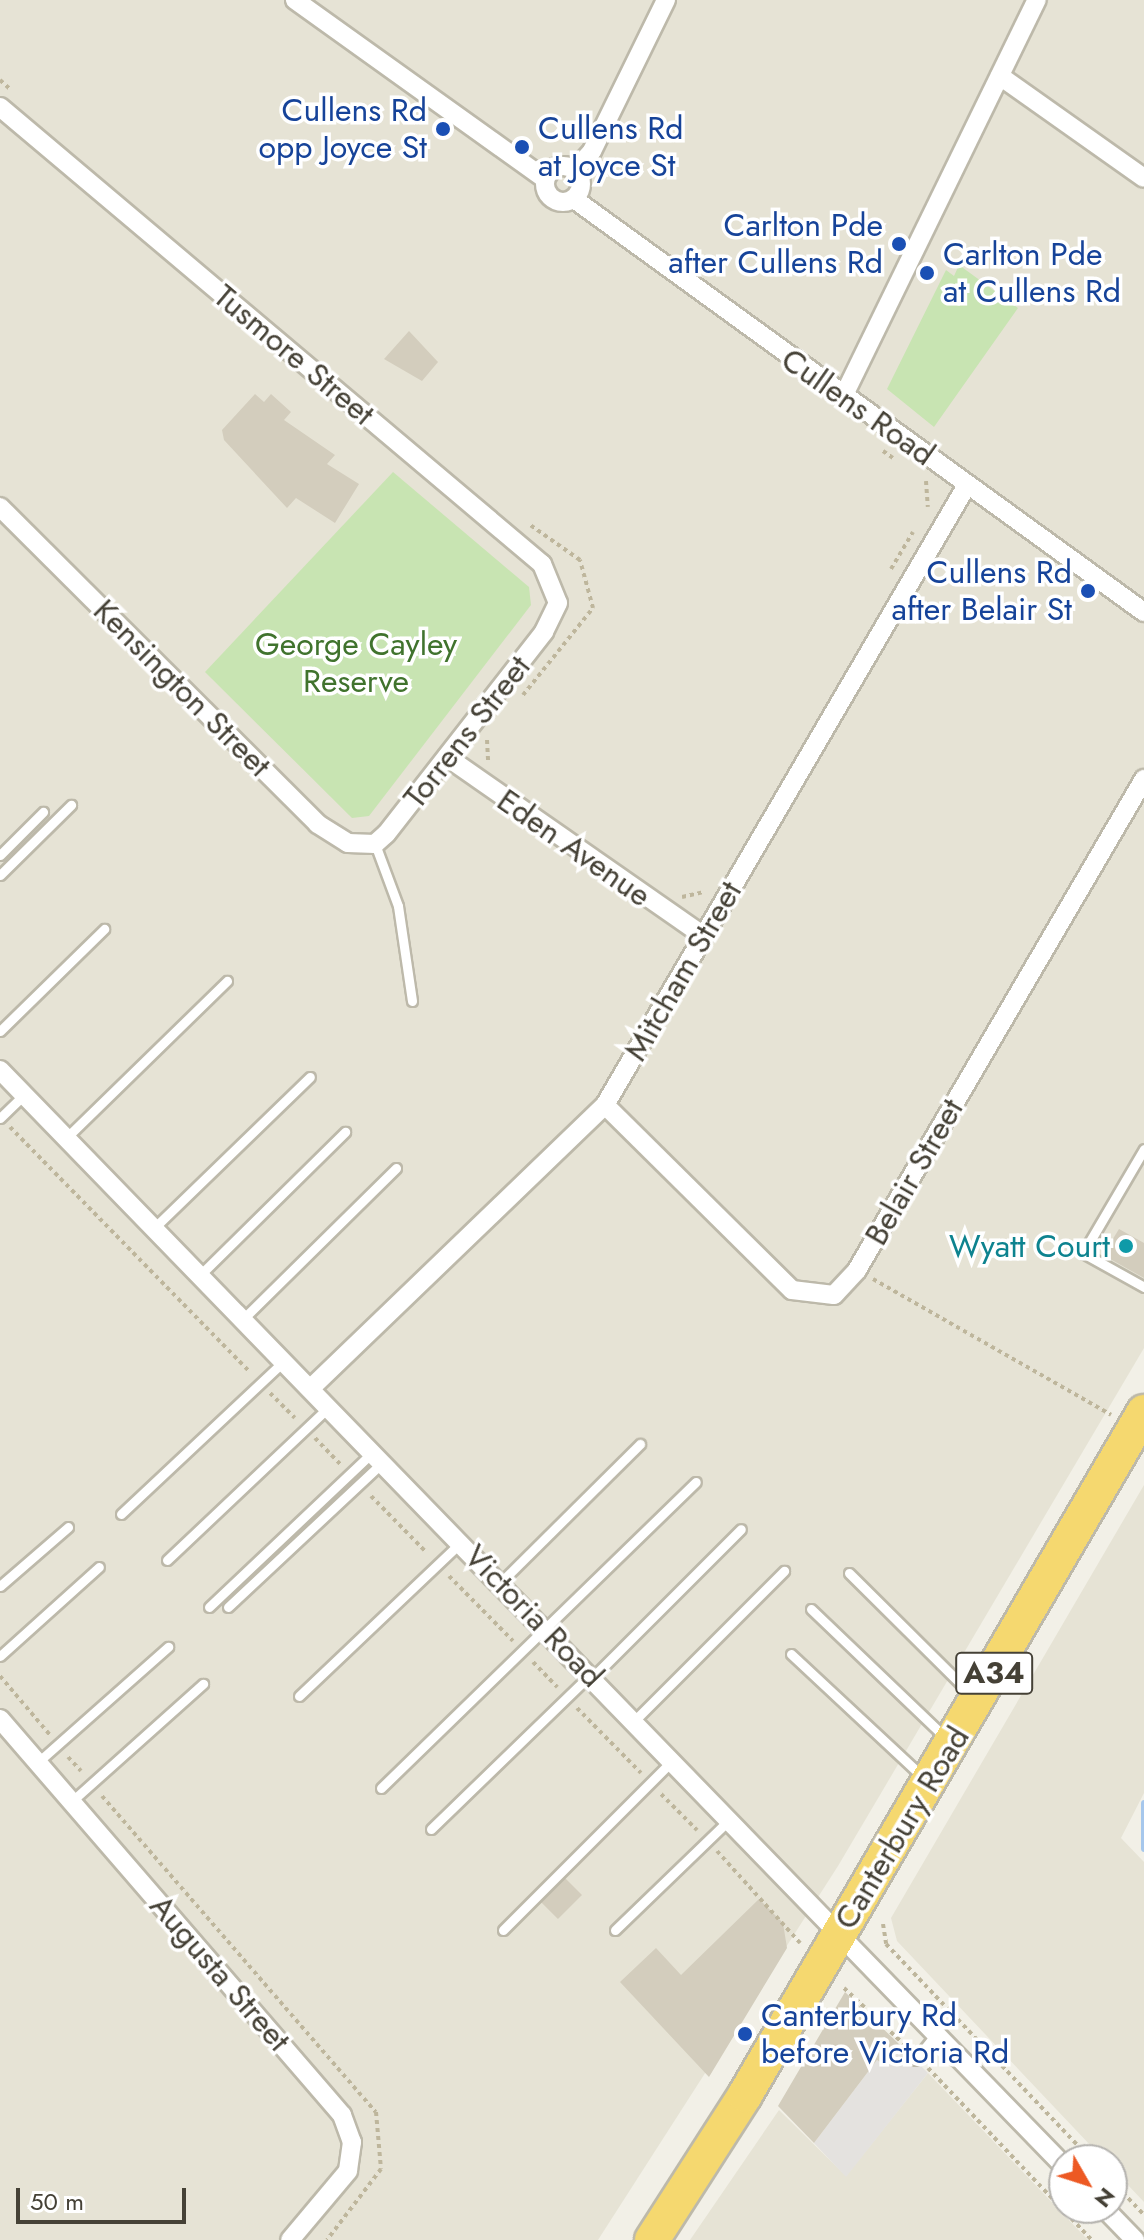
<!DOCTYPE html>
<style>
body{margin:0}
#map{position:relative;width:1144px;height:2240px;overflow:hidden;background:#f2f0e7;font-family:Jost,sans-serif}
div>[style]{position:absolute}
.residential>*{inset:0;background:#e6e3d5}
.green>*{inset:0;background:#c8e4b2}
.parking>*{inset:0;background:#e4e2df}
.stream>*{height:7px;margin:-3.5px;padding:0 3.5px;transform-origin:3.5px;border-radius:3.5px;background:#a6c7ec}
.building>*{inset:0;background:#d3cdbd;transform-origin:0 0}
.path>*{height:4px;margin-top:-2px;transform-origin:0;background:repeating-linear-gradient(90deg,#beb69c 0 4px,transparent 0 8px)}
.roads{filter:drop-shadow(2px 0 #bdb9aa) drop-shadow(-2px 0 #bdb9aa) drop-shadow(0 2px #bdb9aa) drop-shadow(0 -2px #bdb9aa)}
.lane>*{height:9px;margin:-4.5px;padding:0 4.5px;transform-origin:4.5px;border-radius:4.5px;background:#fff}
.street>*{height:18px;margin:-9px;padding:0 9px;transform-origin:9px;border-radius:9px;background:#fff}
.street>.ring{margin:-9px;padding:0;box-sizing:content-box;background:none;border:18px solid #fff;border-radius:50%}
.highway>*{height:34px;margin:-17px;padding:0 17px;transform-origin:17px;border-radius:17px;background:#f5d86f}
.dots>*{width:22px;height:22px;translate:-50% -50%;box-sizing:border-box;border:4px solid #fff;border-radius:50%}
span{translate:-50% -50%;white-space:nowrap;text-align:center;line-height:1.15;-webkit-text-stroke:7px #fff;paint-order:stroke}
.shield-label span{padding:2px 6px;background:#fff;border:2px solid;border-radius:6px;-webkit-text-stroke-width:0}
.shield-label{font-size:30px;color:#454136;font-weight:700}
.transit-label{font-size:32px;color:#164399}
.right{translate:-100% -50%;text-align:right}
.left{translate:0 -50%;text-align:left}
.street-label{font-size:32px;color:#454136}
.park-label{font-size:32px;color:#40732d}
.culture-label{font-size:32px;color:#0d838f}
.north{position:absolute;left:1048px;top:2144px;width:80px;height:80px;box-sizing:border-box;background:#fff;border:2px solid #b5b3af;border-radius:50%;rotate:129deg;font-size:22px;font-weight:700;line-height:32px;text-align:center;color:#454136}
.north::after{content:'';display:block;margin:auto;width:28px;height:36px;background:#ed5923;clip-path:polygon(50% 0,100% 100%,50% 72%,0 100%)}
.scale{position:absolute;left:16px;top:2188px;width:170px;height:36px;box-sizing:border-box;border:4px solid #454136;border-top:0;padding-left:10px;font-size:24px;line-height:28px;white-space:nowrap;color:#454136;-webkit-text-stroke:6px #fff;paint-order:stroke}
</style>
<div id="map">
<div class="residential">
<i style="clip-path:polygon(0 0,1144px 0,1144px 1348px,838px 1866px,598px 2240px,0 2240px)"></i>
<i style="clip-path:polygon(1144px 1485px,1144px 1793px,1121px 1838px,1144px 1862px,1144px 2202px,897px 1941px,891px 1918px)"></i>
<i style="clip-path:polygon(928px 2073px,1088px 2240px,690px 2240px,779px 2110px,846px 2176px)"></i>
</div>
<div class="green">
<i style="clip-path:polygon(959px 265px,1018px 308px,934px 427px,887px 389px,946px 270px,954px 276px)"></i>
<i style="clip-path:polygon(393px 472px,529px 587px,531px 605px,369px 816px,352px 818px,205px 672px)"></i>
</div>
<div class="parking">
<i style="clip-path:polygon(899px 2044px,928px 2073px,846px 2177px,814px 2143px,877px 2060px,884px 2064px)"></i>
</div>
<div class="stream">
<i style="left:1144px;top:1803px;width:45px;rotate:90deg"></i>
</div>
<div class="building">
<i style="clip-path:polygon(409px 331px,438px 362px,422px 381px,384px 359px)"></i>
<i style="clip-path:polygon(255px 394px,264px 402px,271px 394px,291px 412px,284px 420px,335px 455px,327px 464px,359px 484px,335px 523px,296px 498px,287px 508px,224px 440px,222px 430px)"></i>
<i style="clip-path:polygon(1119px 1229px,1144px 1243px,1144px 1278px,1103px 1255px)"></i>
<i style="left:565px;top:1878px;width:24px;height:34px;rotate:45deg"></i>
<i style="clip-path:polygon(759px 1899px,783px 1923px,787px 1948px,709px 2077px,620px 1982px,656px 1948px,681px 1975px)"></i>
<i style="clip-path:polygon(845px 1992px,899px 2044px,883px 2064px,877px 2060px,814px 2143px,778px 2106px)"></i>
</div>
<div class="path">
<i style="left:0;top:80px;width:13px;rotate:42deg"></i>
<i style="left:883px;top:451px;width:12px;rotate:35deg"></i>
<i style="left:926px;top:481px;width:26px;rotate:86deg"></i>
<i style="left:891px;top:569px;width:43px;rotate:-59.3deg"></i>
<i style="left:523px;top:695px;width:112px;rotate:-51.2deg"></i>
<i style="left:593px;top:608px;width:50px;rotate:-105.2deg"></i>
<i style="left:580px;top:560px;width:62px;rotate:-144.8deg"></i>
<i style="left:487px;top:740px;width:22px;rotate:87deg"></i>
<i style="left:682px;top:897px;width:23px;rotate:-13deg"></i>
<i style="left:10px;top:1127px;width:343px;rotate:45.6deg"></i>
<i style="left:873px;top:1279px;width:274px;rotate:29.7deg"></i>
<i style="left:270px;top:1393px;width:35px;rotate:45deg"></i>
<i style="left:315px;top:1438px;width:36px;rotate:46deg"></i>
<i style="left:371px;top:1496px;width:78px;rotate:45.5deg"></i>
<i style="left:449px;top:1576px;width:91px;rotate:45.4deg"></i>
<i style="left:533px;top:1662px;width:35px;rotate:46deg"></i>
<i style="left:0;top:1676px;width:77px;rotate:49.7deg"></i>
<i style="left:577px;top:1708px;width:91px;rotate:45.4deg"></i>
<i style="left:68px;top:1757px;width:19px;rotate:47deg"></i>
<i style="left:661px;top:1794px;width:51px;rotate:45deg"></i>
<i style="left:102px;top:1796px;width:418px;rotate:49.1deg"></i>
<i style="left:376px;top:2112px;width:57px;rotate:85deg"></i>
<i style="left:381px;top:2169px;width:89px;rotate:127.3deg"></i>
<i style="left:717px;top:1851px;width:124px;rotate:47.9deg"></i>
<i style="left:883px;top:1924px;width:20px;rotate:81deg"></i>
<i style="left:886px;top:1944px;width:298px;rotate:46.4deg"></i>
<i style="left:844px;top:1988px;width:88px;rotate:43.2deg"></i>
<i style="left:928px;top:2068px;width:238px;rotate:46.4deg"></i>
<i style="left:1112px;top:2181px;width:47px;rotate:46.7deg"></i>
</div>
<div class="roads">
<div class="lane">
<i style="left:375px;top:844px;width:66px;rotate:69.6deg"></i>
<i style="left:398px;top:906px;width:96px;rotate:81.6deg"></i>
<i style="left:0;top:855px;width:61px;rotate:-45deg"></i>
<i style="left:0;top:875px;width:100px;rotate:-44.6deg"></i>
<i style="left:0;top:1031px;width:146px;rotate:-44.4deg"></i>
<i style="left:0;top:1118px;width:33px;rotate:-44deg"></i>
<i style="left:66px;top:1138px;width:225px;rotate:-44.3deg"></i>
<i style="left:1144px;top:1149px;width:121px;rotate:120.4deg"></i>
<i style="left:1083px;top:1253px;width:70px;rotate:29.1deg"></i>
<i style="left:154px;top:1228px;width:217px;rotate:-44.1deg"></i>
<i style="left:200px;top:1275px;width:204px;rotate:-44.6deg"></i>
<i style="left:243px;top:1319px;width:215px;rotate:-44.6deg"></i>
<i style="left:121px;top:1514px;width:224px;rotate:-43.2deg"></i>
<i style="left:167px;top:1560px;width:223px;rotate:-43.4deg"></i>
<i style="left:849px;top:1573px;width:170px;rotate:44.8deg"></i>
<i style="left:501px;top:1582px;width:196px;rotate:-44.8deg"></i>
<i style="left:0;top:1586px;width:90px;rotate:-40.9deg"></i>
<i style="left:209px;top:1607px;width:224px;rotate:-43.4deg"></i>
<i style="left:228px;top:1607px;width:212px;rotate:-43.1deg"></i>
<i style="left:811px;top:1609px;width:188px;rotate:43.7deg"></i>
<i style="left:791px;top:1654px;width:182px;rotate:43deg"></i>
<i style="left:0;top:1656px;width:133px;rotate:-42deg"></i>
<i style="left:593px;top:1677px;width:209px;rotate:-45deg"></i>
<i style="left:299px;top:1696px;width:224px;rotate:-43.5deg"></i>
<i style="left:635px;top:1720px;width:211px;rotate:-45deg"></i>
<i style="left:38px;top:1762px;width:174px;rotate:-41.5deg"></i>
<i style="left:381px;top:1788px;width:439px;rotate:-44.2deg"></i>
<i style="left:72px;top:1801px;width:176px;rotate:-41.8deg"></i>
<i style="left:431px;top:1829px;width:221px;rotate:-44.1deg"></i>
<i style="left:503px;top:1930px;width:240px;rotate:-45deg"></i>
<i style="left:615px;top:1930px;width:157px;rotate:-44deg"></i>
<i style="left:915px;top:2060px;width:35px;rotate:-51deg"></i>
</div>
<div class="street">
<i style="left:295px;top:0;width:307px;rotate:35.6deg"></i>
<i style="left:1000px;top:76px;width:176px;rotate:35.3deg"></i>
<i style="left:0;top:107px;width:709px;rotate:40.14deg"></i>
<i style="left:542px;top:564px;width:42px;rotate:67.7deg"></i>
<i style="left:558px;top:603px;width:32px;rotate:116deg"></i>
<i style="left:544px;top:632px;width:256px;rotate:128deg"></i>
<i style="left:386px;top:834px;width:15px;rotate:138deg"></i>
<i style="left:375px;top:844px;width:27px;rotate:-178deg"></i>
<i style="left:348px;top:843px;width:36px;rotate:-148deg"></i>
<i style="left:318px;top:824px;width:449px;rotate:-135.1deg"></i>
<i class="ring" style="left:545px;top:166px;width:18px;height:18px"></i>
<i style="left:575px;top:170px;width:25px;rotate:-48deg"></i>
<i style="left:592px;top:151px;width:168px;rotate:-63.9deg"></i>
<i style="left:574px;top:199px;width:704px;rotate:35.93deg"></i>
<i style="left:843px;top:397px;width:442px;rotate:-64deg"></i>
<i style="left:447px;top:757px;width:313px;rotate:34.9deg"></i>
<i style="left:0;top:1070px;width:1528px;rotate:45.85deg"></i>
<i style="left:605px;top:1105px;width:263px;rotate:44.7deg"></i>
<i style="left:792px;top:1290px;width:42px;rotate:6.8deg"></i>
<i style="left:834px;top:1295px;width:34px;rotate:-47deg"></i>
<i style="left:857px;top:1270px;width:569px;rotate:-59.69deg"></i>
<i style="left:311px;top:1388px;width:408px;rotate:-43.9deg"></i>
<i style="left:605px;top:1105px;width:718px;rotate:-59.72deg"></i>
<i style="left:0;top:1719px;width:523px;rotate:49.18deg"></i>
<i style="left:342px;top:2115px;width:29px;rotate:70deg"></i>
<i style="left:352px;top:2142px;width:29px;rotate:98deg"></i>
<i style="left:348px;top:2171px;width:90px;rotate:130deg"></i>
<i style="left:1104px;top:2208px;width:45px;rotate:45.9deg"></i>
</div>
<div class="highway">
<i style="left:652px;top:2240px;width:172px;rotate:-57.3deg"></i>
<i style="left:745px;top:2095px;width:791px;rotate:-59.71deg"></i>
</div>
</div>
<div class="dots">
<i style="left:443px;top:129px;background:#1a4fb4"></i>
<i style="left:522px;top:147px;background:#1a4fb4"></i>
<i style="left:899px;top:244px;background:#1a4fb4"></i>
<i style="left:927px;top:273px;background:#1a4fb4"></i>
<i style="left:1088px;top:591px;background:#1a4fb4"></i>
<i style="left:1126px;top:1246px;background:#0f9aa8"></i>
<i style="left:745px;top:2034px;background:#1a4fb4"></i>
</div>
<div class="shield-label">
<span style="left:994px;top:1673px">A34</span>
</div>
<div class="transit-label">
<span class="right" style="left:427px;top:129px">Cullens Rd<br>opp Joyce St</span>
<span class="left" style="left:538px;top:147px">Cullens Rd<br>at Joyce St</span>
<span class="right" style="left:883px;top:244px">Carlton Pde<br>after Cullens Rd</span>
<span class="left" style="left:943px;top:273px">Carlton Pde<br>at Cullens Rd</span>
<span class="right" style="left:1072px;top:591px">Cullens Rd<br>after Belair St</span>
<span class="left" style="left:761px;top:2034px">Canterbury Rd<br>before Victoria Rd</span>
</div>
<div class="street-label">
<span style="left:294px;top:355px;rotate:40deg">Tusmore Street</span>
<span style="left:858px;top:407px;rotate:35deg">Cullens Road</span>
<span style="left:182px;top:688px;rotate:45deg">Kensington Street</span>
<span style="left:467px;top:732px;rotate:-52deg">Torrens Street</span>
<span style="left:574px;top:848px;rotate:35deg">Eden Avenue</span>
<span style="left:683px;top:971px;rotate:-60deg">Mitcham Street</span>
<span style="left:914px;top:1172px;rotate:-60deg">Belair Street</span>
<span style="left:534px;top:1616px;rotate:46deg">Victoria Road</span>
<span style="left:902px;top:1828px;rotate:-59deg">Canterbury Road</span>
<span style="left:220px;top:1973px;rotate:49deg">Augusta Street</span>
</div>
<div class="park-label">
<span style="left:356px;top:663px">George Cayley<br>Reserve</span>
</div>
<div class="culture-label">
<span class="right" style="left:1110px;top:1246px">Wyatt Court</span>
</div>
<div class="north">N</div>
<div class="scale">50 m</div>
</div>
